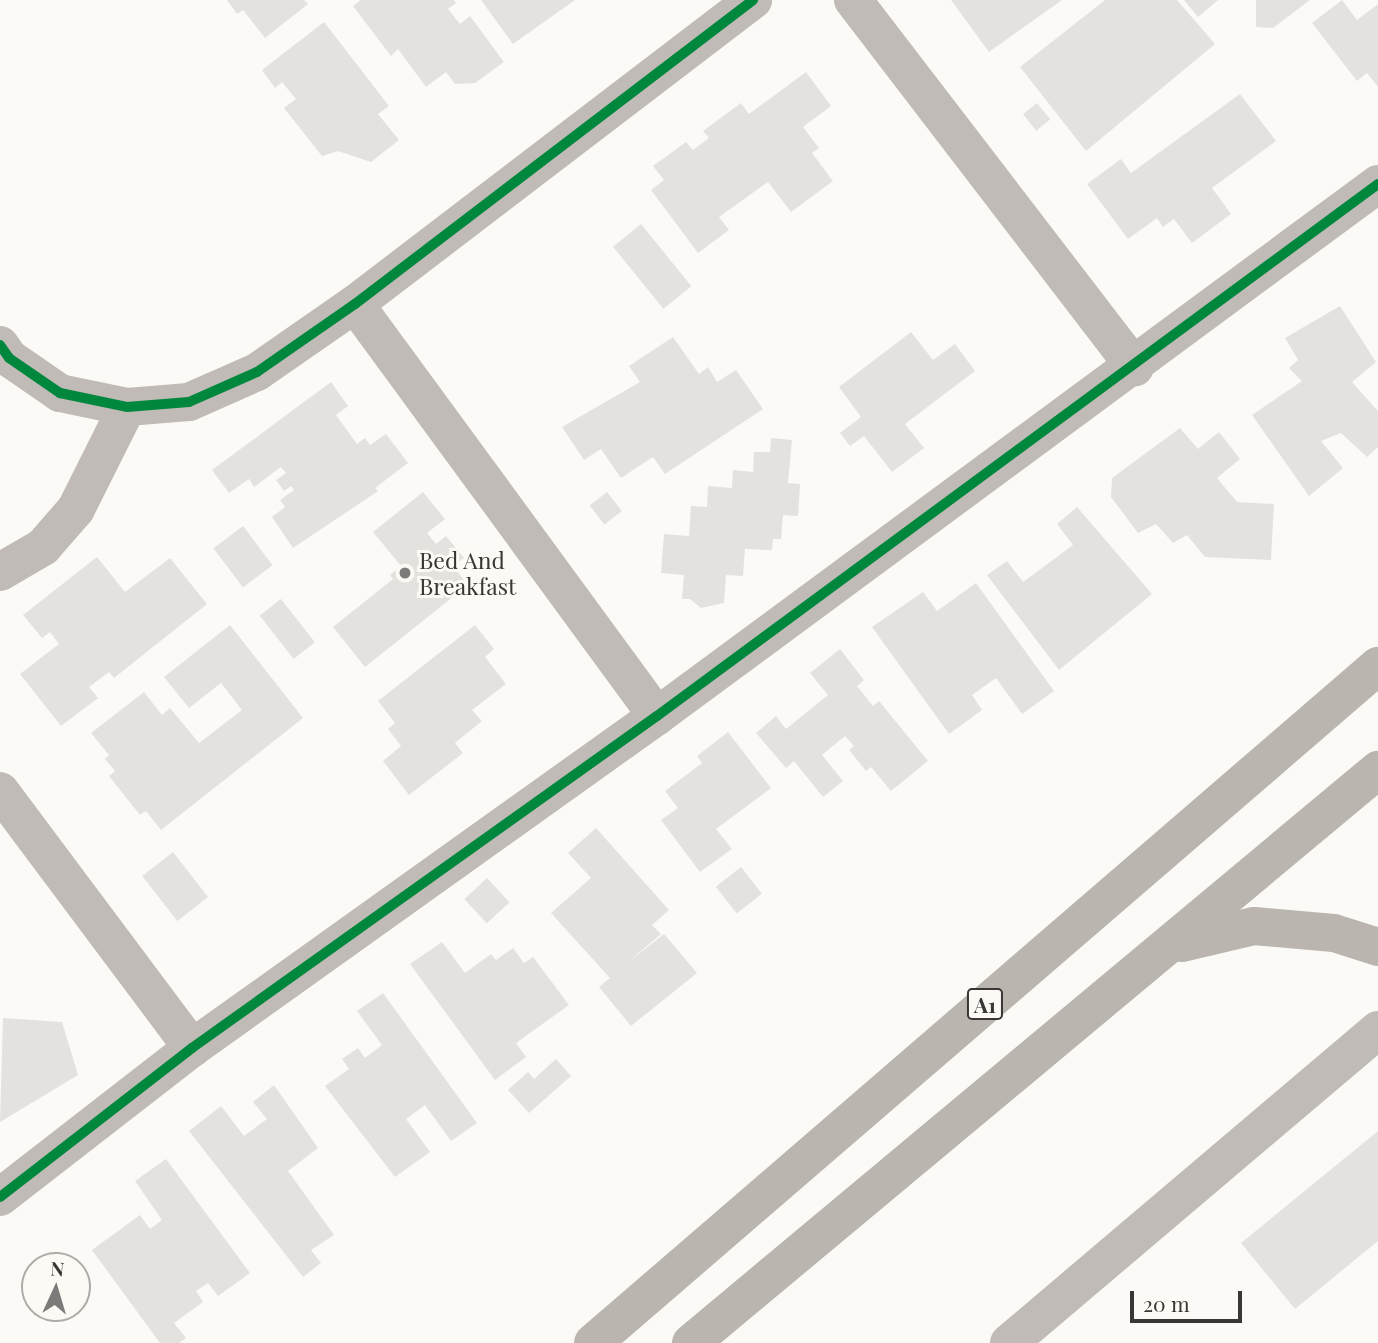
<!DOCTYPE html>
<style>
body{margin:0}
#map{position:relative;width:1378px;height:1343px;overflow:hidden;background:#fcfaf7;font-family:"Playfair Display",serif}
div>[style]{position:absolute}
.building>*{inset:0;background:#e3e2df;transform-origin:0 0}
.minor>*{height:38px;margin:-19px;padding:0 19px;transform-origin:19px;border-radius:19px;background:#c0bbb6}
.trunk>*{height:38px;margin:-19px;padding:0 19px;transform-origin:19px;border-radius:19px;background:#bab6af}
.cycleway>*{height:10px;margin:-5px;padding:0 5px;transform-origin:5px;border-radius:5px;background:#00873e}
.dots>*{width:19px;height:19px;translate:-50% -50%;box-sizing:border-box;border:4px solid #fdfaf6;border-radius:50%}
span{translate:-50% -50%;white-space:nowrap;text-align:center;line-height:1.15;-webkit-text-stroke:6px #fdfaf6;paint-order:stroke}
.shield-label span{padding:2px 5px;background:#fdfaf6;border:2px solid;border-radius:5px;-webkit-text-stroke-width:0}
.shield-label{font-size:21px;color:#383735;font-weight:700}
.poi-label{font-size:23px;color:#383735}
.left{translate:0 -50%;text-align:left}
.north{position:absolute;left:21px;top:1252px;width:70px;height:70px;box-sizing:border-box;background:#fdfaf6;border:2px solid #aeaca9;border-radius:50%;rotate:4deg;font-size:19px;font-weight:700;line-height:28px;text-align:center;color:#383735}
.north::after{content:'';display:block;margin:auto;width:24px;height:32px;background:#7d7b79;clip-path:polygon(50% 0,100% 100%,50% 72%,0 100%)}
.scale{position:absolute;left:1130px;top:1291px;width:112px;height:32px;box-sizing:border-box;border:4px solid #383735;border-top:0;padding-left:9px;font-size:21px;line-height:24px;white-space:nowrap;color:#383735;-webkit-text-stroke:5px #fdfaf6;paint-order:stroke}
</style>
<div id="map">
<div class="building">
<i style="clip-path:polygon(227px 0,304px 0,308px 4px,265px 38px,243px 10px,237px 14px)"></i>
<i style="clip-path:polygon(361px 0,454px 0,456px 3px,448px 9px,460px 24px,470px 16px,504px 62px,475px 83px,455px 84px,446px 72px,426px 87px,398px 49px,391px 56px,353px 6px)"></i>
<i style="clip-path:polygon(481px 0,575px 0,513px 44px)"></i>
<i style="clip-path:polygon(951px 0,1062px 0,989px 52px)"></i>
<i style="clip-path:polygon(1105px 0,1177px 0,1215px 44px,1086px 151px,1020px 67px)"></i>
<i style="clip-path:polygon(1184px 0,1218px 0,1198px 17px)"></i>
<i style="clip-path:polygon(1256px 0,1310px 0,1273px 28px,1256px 27px)"></i>
<i style="clip-path:polygon(1342px 0,1357px 20px,1378px 4px,1378px 87px,1367px 73px,1357px 81px,1312px 23px)"></i>
<i style="clip-path:polygon(324px 22px,389px 106px,378px 114px,399px 140px,371px 162px,338px 151px,322px 156px,284px 108px,296px 99px,282px 82px,275px 88px,262px 70px)"></i>
<i style="clip-path:polygon(806px 72px,831px 106px,803px 127px,819px 148px,812px 153px,833px 181px,791px 212px,768px 182px,719px 217px,729px 230px,698px 253px,651px 190px,664px 180px,653px 166px,686px 142px,693px 150px,709px 138px,703px 131px,741px 103px,749px 114px)"></i>
<i style="clip-path:polygon(1240px 94px,1276px 141px,1212px 188px,1231px 214px,1192px 243px,1174px 219px,1163px 227px,1157px 218px,1128px 239px,1087px 184px,1121px 159px,1131px 173px)"></i>
<i style="left:1037px;top:103px;width:21px;height:18px;rotate:51deg"></i>
<i style="left:641px;top:224px;width:80px;height:36px;rotate:51deg"></i>
<i style="clip-path:polygon(1340px 306px,1376px 362px,1352px 382px,1378px 411px,1378px 447px,1367px 457px,1341px 433px,1321px 441px,1343px 468px,1309px 496px,1252px 415px,1302px 381px,1289px 368px,1298px 360px,1285px 338px)"></i>
<i style="clip-path:polygon(911px 332px,933px 360px,955px 344px,975px 371px,905px 424px,924px 448px,892px 472px,864px 436px,850px 446px,840px 433px,861px 417px,839px 387px)"></i>
<i style="clip-path:polygon(673px 337px,699px 374px,708px 367px,717px 382px,736px 370px,763px 409px,665px 474px,653px 457px,621px 478px,601px 449px,584px 460px,562px 427px,640px 382px,629px 366px)"></i>
<i style="clip-path:polygon(331px 382px,348px 406px,336px 415px,357px 444px,365px 438px,370px 445px,386px 434px,408px 463px,375px 488px,378px 491px,293px 548px,272px 517px,285px 507px,280px 500px,294px 490px,291px 486px,284px 491px,276px 480px,286px 473px,281px 467px,254px 487px,249px 479px,229px 493px,212px 470px)"></i>
<i style="clip-path:polygon(1180px 428px,1198px 449px,1219px 432px,1240px 459px,1217px 478px,1237px 502px,1274px 504px,1271px 560px,1205px 557px,1187px 535px,1173px 543px,1156px 524px,1138px 533px,1111px 497px,1112px 478px)"></i>
<i style="clip-path:polygon(771px 438px,792px 440px,788px 483px,800px 484px,798px 516px,783px 515px,781px 539px,773px 539px,772px 550px,745px 549px,743px 576px,726px 575px,724px 603px,701px 608px,690px 599px,682px 599px,684px 575px,661px 573px,664px 534px,689px 536px,691px 506px,707px 507px,708px 486px,732px 488px,733px 470px,753px 472px,754px 452px,770px 452px)"></i>
<i style="clip-path:polygon(423px 492px,445px 519px,427px 533px,436px 544px,446px 536px,464px 558px,453px 566px,468px 585px,365px 667px,333px 627px,393px 579px,390px 575px,401px 566px,373px 532px)"></i>
<i style="left:607px;top:492px;width:24px;height:22px;rotate:52deg"></i>
<i style="clip-path:polygon(1077px 507px,1152px 594px,1059px 670px,987px 575px,1007px 561px,1023px 582px,1073px 545px,1057px 524px)"></i>
<i style="left:243px;top:526px;width:49px;height:37px;rotate:53deg"></i>
<i style="clip-path:polygon(97px 557px,125px 592px,170px 558px,207px 604px,114px 678px,109px 672px,89px 687px,98px 698px,61px 726px,20px 674px,59px 644px,50px 632px,42px 638px,23px 615px)"></i>
<i style="clip-path:polygon(976px 583px,1054px 691px,1022px 714px,996px 678px,972px 695px,982px 710px,949px 734px,872px 627px,923px 592px,937px 611px)"></i>
<i style="left:281px;top:599px;width:55px;height:27px;rotate:52deg"></i>
<i style="clip-path:polygon(230px 625px,303px 718px,161px 830px,146px 811px,140px 815px,109px 776px,115px 771px,105px 759px,109px 755px,91px 733px,144px 692px,162px 715px,170px 708px,199px 743px,242px 710px,221px 683px,189px 708px,164px 677px)"></i>
<i style="clip-path:polygon(475px 625px,494px 649px,485px 657px,506px 684px,472px 710px,482px 721px,455px 743px,463px 753px,409px 795px,383px 761px,401px 746px,388px 729px,395px 723px,378px 701px)"></i>
<i style="clip-path:polygon(840px 649px,864px 680px,857px 686px,873px 706px,879px 701px,928px 761px,891px 791px,871px 767px,866px 771px,849px 750px,854px 746px,845px 736px,822px 755px,843px 781px,823px 797px,794px 761px,786px 768px,756px 733px,776px 716px,786px 729px,828px 695px,810px 673px)"></i>
<i style="clip-path:polygon(728px 732px,771px 788px,716px 829px,732px 849px,700px 872px,661px 820px,678px 808px,665px 791px,702px 763px,697px 756px)"></i>
<i style="clip-path:polygon(596px 828px,669px 910px,652px 925px,661px 934px,627px 963px,664px 934px,697px 973px,631px 1026px,599px 987px,610px 978px,551px 913px,591px 878px,568px 853px)"></i>
<i style="left:173px;top:852px;width:57px;height:39px;rotate:52deg"></i>
<i style="left:741px;top:867px;width:34px;height:32px;rotate:52deg"></i>
<i style="left:487px;top:878px;width:33px;height:31px;rotate:47deg"></i>
<i style="clip-path:polygon(442px 942px,465px 973px,491px 954px,496px 960px,513px 948px,524px 963px,533px 957px,569px 1005px,516px 1043px,526px 1057px,495px 1080px,410px 964px)"></i>
<i style="clip-path:polygon(383px 993px,477px 1123px,451px 1141px,425px 1105px,406px 1119px,430px 1152px,395px 1177px,325px 1086px,349px 1069px,342px 1059px,358px 1048px,365px 1058px,382px 1045px,357px 1011px)"></i>
<i style="clip-path:polygon(3px 1018px,62px 1022px,78px 1075px,0 1122px)"></i>
<i style="clip-path:polygon(556px 1059px,571px 1076px,529px 1113px,508px 1090px,528px 1072px,534px 1079px)"></i>
<i style="clip-path:polygon(274px 1085px,318px 1148px,288px 1171px,334px 1235px,311px 1250px,321px 1263px,303px 1277px,189px 1131px,221px 1106px,244px 1136px,267px 1119px,253px 1102px)"></i>
<i style="clip-path:polygon(1378px 1131px,1378px 1241px,1295px 1309px,1241px 1243px)"></i>
<i style="clip-path:polygon(166px 1159px,250px 1273px,218px 1296px,208px 1283px,196px 1291px,203px 1302px,174px 1323px,186px 1338px,179px 1343px,160px 1343px,92px 1250px,140px 1215px,150px 1229px,162px 1220px,135px 1181px)"></i>
</div>
<div class="minor">
<i style="left:853px;top:0;width:463px;rotate:52.5deg"></i>
<i style="left:355px;top:304px;width:511px;rotate:53.76deg"></i>
<i style="left:0;top:345px;width:16px;rotate:55deg"></i>
<i style="left:9px;top:358px;width:62px;rotate:34.5deg"></i>
<i style="left:60px;top:393px;width:68px;rotate:11.8deg"></i>
<i style="left:127px;top:407px;width:62px;rotate:-4.6deg"></i>
<i style="left:189px;top:402px;width:74px;rotate:-23.8deg"></i>
<i style="left:257px;top:372px;width:119px;rotate:-34.8deg"></i>
<i style="left:355px;top:304px;width:501px;rotate:-37.37deg"></i>
<i style="left:0;top:572px;width:50px;rotate:-30.2deg"></i>
<i style="left:43px;top:547px;width:50px;rotate:-49deg"></i>
<i style="left:76px;top:509px;width:114px;rotate:-63.4deg"></i>
<i style="left:0;top:791px;width:321px;rotate:53.2deg"></i>
<i style="left:0;top:1197px;width:243px;rotate:-37.8deg"></i>
<i style="left:192px;top:1048px;width:571px;rotate:-35.53deg"></i>
<i style="left:657px;top:716px;width:896px;rotate:-36.42deg"></i>
<i style="left:1009px;top:1343px;width:484px;rotate:-40.3deg"></i>
</div>
<div class="trunk">
<i style="left:1182px;top:943px;width:74px;rotate:-13.3deg"></i>
<i style="left:1254px;top:926px;width:80px;rotate:5deg"></i>
<i style="left:1334px;top:933px;width:46px;rotate:17.7deg"></i>
<i style="left:593px;top:1343px;width:1037px;rotate:-40.78deg"></i>
<i style="left:691px;top:1343px;width:895px;rotate:-39.83deg"></i>
</div>
<div class="cycleway">
<i style="left:0;top:345px;width:16px;rotate:55deg"></i>
<i style="left:9px;top:358px;width:62px;rotate:34.5deg"></i>
<i style="left:60px;top:393px;width:68px;rotate:11.8deg"></i>
<i style="left:127px;top:407px;width:62px;rotate:-4.6deg"></i>
<i style="left:189px;top:402px;width:74px;rotate:-23.8deg"></i>
<i style="left:257px;top:372px;width:119px;rotate:-34.8deg"></i>
<i style="left:355px;top:304px;width:501px;rotate:-37.37deg"></i>
<i style="left:0;top:1197px;width:243px;rotate:-37.8deg"></i>
<i style="left:192px;top:1048px;width:571px;rotate:-35.53deg"></i>
<i style="left:657px;top:716px;width:896px;rotate:-36.42deg"></i>
</div>
<div class="dots">
<i style="left:405px;top:573px;background:#7d7b79"></i>
</div>
<div class="shield-label">
<span style="left:985px;top:1004px">A1</span>
</div>
<div class="poi-label">
<span class="left" style="left:419px;top:573px">Bed And<br>Breakfast</span>
</div>
<div class="north">N</div>
<div class="scale">20 m</div>
</div>
